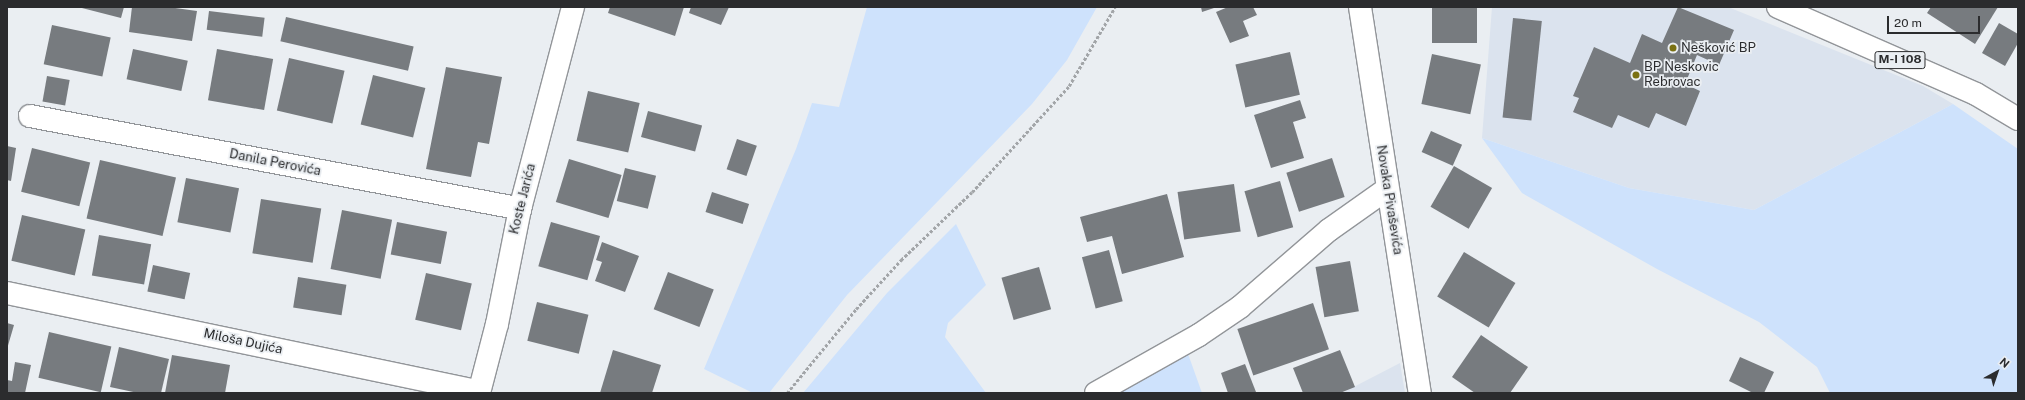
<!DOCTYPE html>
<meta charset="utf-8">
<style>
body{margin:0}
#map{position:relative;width:2025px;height:400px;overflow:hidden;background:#eaeef2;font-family:"Public Sans",sans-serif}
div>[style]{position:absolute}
.built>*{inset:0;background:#dbe3ee}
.green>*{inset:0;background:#cee2fc}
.building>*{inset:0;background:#777b7f;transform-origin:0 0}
.path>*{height:2.5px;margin-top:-1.25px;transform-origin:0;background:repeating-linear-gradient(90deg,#a2a5a8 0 3px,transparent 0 5px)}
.roads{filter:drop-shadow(1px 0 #929599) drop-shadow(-1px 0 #929599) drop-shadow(0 1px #929599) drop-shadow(0 -1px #929599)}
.minor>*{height:22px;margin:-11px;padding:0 11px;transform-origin:11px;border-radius:11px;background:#fff}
.primary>*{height:22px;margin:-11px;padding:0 11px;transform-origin:11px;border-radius:11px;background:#fff}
.dots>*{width:11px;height:11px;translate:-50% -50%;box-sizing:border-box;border:2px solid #eaeef2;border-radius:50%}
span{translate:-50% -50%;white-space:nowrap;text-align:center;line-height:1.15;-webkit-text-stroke:3.5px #eaeef2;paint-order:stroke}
.shield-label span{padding:1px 3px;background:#eaeef2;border:1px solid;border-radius:3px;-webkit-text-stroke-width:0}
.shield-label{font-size:12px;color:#2b2c2e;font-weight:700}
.poi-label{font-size:13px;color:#2b2c2e}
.left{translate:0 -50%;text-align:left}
.street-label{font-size:13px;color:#2b2c2e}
.frame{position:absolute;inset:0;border:8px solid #2b2c2e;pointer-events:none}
.north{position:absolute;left:1977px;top:352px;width:40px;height:40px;-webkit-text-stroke:3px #eaeef2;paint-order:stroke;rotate:40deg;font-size:11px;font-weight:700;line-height:16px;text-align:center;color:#2b2c2e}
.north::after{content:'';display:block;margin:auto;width:14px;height:18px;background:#2b2c2e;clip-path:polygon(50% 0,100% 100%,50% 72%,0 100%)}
.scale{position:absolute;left:1887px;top:16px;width:93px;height:18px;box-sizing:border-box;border:2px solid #2b2c2e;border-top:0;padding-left:5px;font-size:12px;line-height:14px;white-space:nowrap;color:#2b2c2e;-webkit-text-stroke:3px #eaeef2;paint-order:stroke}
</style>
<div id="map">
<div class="built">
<i style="clip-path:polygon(1492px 7px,1728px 7px,1923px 86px,1953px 104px,1754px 210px,1629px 188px,1482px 138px)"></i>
<i style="clip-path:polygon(1400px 363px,1405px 393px,1342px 393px)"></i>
</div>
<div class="green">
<i style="clip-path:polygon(867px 7px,1097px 7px,1067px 60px,1032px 104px,847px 295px,769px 393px,753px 393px,704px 369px,796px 149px,812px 103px,839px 107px)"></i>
<i style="clip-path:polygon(1953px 104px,2018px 149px,2018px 393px,1830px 393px,1817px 367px,1759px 322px,1657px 269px,1522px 193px,1482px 138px,1629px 188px,1754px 210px)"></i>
<i style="clip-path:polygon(956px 224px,986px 285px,948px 323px,945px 337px,986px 393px,803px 393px,887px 293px)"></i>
<i style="clip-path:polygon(1187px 351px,1202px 393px,1108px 393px)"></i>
</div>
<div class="building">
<i style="clip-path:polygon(78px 7px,124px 7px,121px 18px)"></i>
<i style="clip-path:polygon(132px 7px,168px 7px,197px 11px,192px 41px,129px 32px)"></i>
<i style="clip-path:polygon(610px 7px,684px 7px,675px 36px,608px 13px)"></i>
<i style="clip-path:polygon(691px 7px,729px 7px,721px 25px,689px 13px)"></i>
<i style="clip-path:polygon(1201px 7px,1217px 7px,1202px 12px)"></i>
<i style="clip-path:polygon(1228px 7px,1253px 7px,1257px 15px,1243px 21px,1249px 36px,1230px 43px,1216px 12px)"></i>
<i style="left:1432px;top:7px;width:45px;height:36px"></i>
<i style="clip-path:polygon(1678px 7px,1734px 30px,1719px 65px,1697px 55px,1685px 84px,1700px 91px,1686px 126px,1656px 113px,1649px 128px,1618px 115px,1612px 128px,1573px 112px,1579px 98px,1573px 96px,1594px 47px,1630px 63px,1642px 34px,1662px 43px)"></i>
<i style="clip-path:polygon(1931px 7px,1998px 7px,1975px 44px,1927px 13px)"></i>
<i style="left:209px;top:11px;width:56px;height:19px;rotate:7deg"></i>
<i style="left:286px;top:17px;width:131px;height:25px;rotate:13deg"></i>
<i style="left:1513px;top:18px;width:29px;height:100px;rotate:6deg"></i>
<i style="clip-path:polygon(1999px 23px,2018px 34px,2018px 43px,2005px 66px,1982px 53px)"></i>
<i style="left:52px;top:25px;width:60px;height:40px;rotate:12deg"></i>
<i style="left:133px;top:49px;width:56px;height:31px;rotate:12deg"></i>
<i style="left:217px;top:49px;width:57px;height:52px;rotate:10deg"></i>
<i style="left:1290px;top:52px;width:44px;height:56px;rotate:77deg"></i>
<i style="left:1432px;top:54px;width:50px;height:51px;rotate:12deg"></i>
<i style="left:289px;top:58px;width:57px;height:54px;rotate:13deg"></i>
<i style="clip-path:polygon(446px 67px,502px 77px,489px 144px,478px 142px,471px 177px,426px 169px)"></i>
<i style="left:373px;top:75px;width:54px;height:51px;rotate:14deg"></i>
<i style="left:47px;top:76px;width:23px;height:26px;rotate:10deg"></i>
<i style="left:588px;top:91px;width:53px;height:51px;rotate:13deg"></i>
<i style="clip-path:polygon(1300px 100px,1306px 118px,1293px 122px,1304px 158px,1271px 168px,1254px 115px)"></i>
<i style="left:648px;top:111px;width:56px;height:27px;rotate:15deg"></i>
<i style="left:1431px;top:131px;width:34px;height:23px;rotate:24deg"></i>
<i style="left:737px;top:139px;width:21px;height:32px;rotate:19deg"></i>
<i style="clip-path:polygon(7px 146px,16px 148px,11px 181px,7px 180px)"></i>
<i style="left:32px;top:148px;width:60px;height:45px;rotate:14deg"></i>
<i style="left:1332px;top:158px;width:41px;height:48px;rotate:72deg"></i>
<i style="left:569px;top:159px;width:55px;height:45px;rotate:17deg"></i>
<i style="left:100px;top:160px;width:78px;height:60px;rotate:13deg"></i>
<i style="left:1454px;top:166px;width:44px;height:47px;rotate:30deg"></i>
<i style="left:625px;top:168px;width:32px;height:34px;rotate:14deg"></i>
<i style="left:186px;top:178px;width:54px;height:45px;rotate:11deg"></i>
<i style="left:1280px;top:181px;width:48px;height:37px;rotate:74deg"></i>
<i style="left:1234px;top:184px;width:48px;height:57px;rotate:82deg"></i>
<i style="left:712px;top:192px;width:39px;height:21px;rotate:18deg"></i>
<i style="clip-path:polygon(1167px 194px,1184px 257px,1122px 274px,1112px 236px,1087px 242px,1080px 217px)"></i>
<i style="left:261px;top:199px;width:61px;height:55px;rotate:9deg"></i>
<i style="left:342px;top:210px;width:51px;height:60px;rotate:11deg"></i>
<i style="left:22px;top:215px;width:65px;height:47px;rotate:13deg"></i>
<i style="left:397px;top:222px;width:51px;height:33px;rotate:11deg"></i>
<i style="left:551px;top:222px;width:51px;height:46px;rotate:16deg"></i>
<i style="left:99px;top:235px;width:53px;height:41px;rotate:10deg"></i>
<i style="clip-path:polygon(602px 242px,639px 256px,625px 292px,595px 281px,602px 262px,596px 260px)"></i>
<i style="left:1109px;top:250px;width:53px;height:28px;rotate:75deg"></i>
<i style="left:1464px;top:252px;width:60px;height:52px;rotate:31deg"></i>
<i style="left:1350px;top:261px;width:51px;height:35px;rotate:80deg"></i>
<i style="left:153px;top:265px;width:38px;height:27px;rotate:12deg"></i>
<i style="left:1039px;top:267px;width:44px;height:39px;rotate:74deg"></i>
<i style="left:668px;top:272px;width:49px;height:40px;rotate:21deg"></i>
<i style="left:426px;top:273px;width:47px;height:48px;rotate:13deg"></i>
<i style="left:298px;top:277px;width:49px;height:31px;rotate:9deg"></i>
<i style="left:537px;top:302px;width:53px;height:40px;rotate:14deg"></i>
<i style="left:1313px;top:303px;width:49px;height:80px;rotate:71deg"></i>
<i style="clip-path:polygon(7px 323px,14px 325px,7px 349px)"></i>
<i style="left:49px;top:332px;width:64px;height:47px;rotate:13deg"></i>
<i style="clip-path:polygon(1481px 335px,1528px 367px,1510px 393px,1475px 393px,1452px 377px)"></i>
<i style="clip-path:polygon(119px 347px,169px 359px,161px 393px,138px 393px,110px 387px)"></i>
<i style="clip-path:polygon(613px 350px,661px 365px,652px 393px,600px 393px)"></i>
<i style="clip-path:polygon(1340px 350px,1355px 387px,1340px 393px,1303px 393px,1293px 368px)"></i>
<i style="clip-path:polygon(172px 355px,230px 365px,225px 393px,165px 393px)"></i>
<i style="clip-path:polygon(1740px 357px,1774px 372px,1764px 393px,1753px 393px,1729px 381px)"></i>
<i style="clip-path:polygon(15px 362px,31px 365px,25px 393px,7px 393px,7px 380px,12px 381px)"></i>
<i style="clip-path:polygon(1245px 364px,1256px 392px,1228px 393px,1221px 373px)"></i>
</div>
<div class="path">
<i style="left:787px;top:393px;width:109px;rotate:-50.6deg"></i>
<i style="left:856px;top:309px;width:67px;rotate:-47.4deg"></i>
<i style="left:901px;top:260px;width:98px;rotate:-43.8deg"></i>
<i style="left:972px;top:192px;width:144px;rotate:-47.5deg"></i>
<i style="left:1069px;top:86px;width:91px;rotate:-59.8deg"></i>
</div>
<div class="roads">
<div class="minor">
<i style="left:1360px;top:7px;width:391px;rotate:81.2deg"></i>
<i style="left:30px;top:116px;width:499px;rotate:10.7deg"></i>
<i style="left:7px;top:293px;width:482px;rotate:11.8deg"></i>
<i style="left:479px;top:393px;width:71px;rotate:-75.4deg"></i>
<i style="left:497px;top:324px;width:117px;rotate:-78.7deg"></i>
<i style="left:520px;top:209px;width:209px;rotate:-75.3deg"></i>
<i style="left:1096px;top:393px;width:118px;rotate:-29.4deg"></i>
<i style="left:1199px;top:335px;width:50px;rotate:-34.3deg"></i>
<i style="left:1240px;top:307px;width:118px;rotate:-40.9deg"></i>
<i style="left:1329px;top:230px;width:71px;rotate:-35.3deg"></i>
</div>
<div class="primary">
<i style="left:1778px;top:7px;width:216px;rotate:23.7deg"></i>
<i style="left:1976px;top:94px;width:49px;rotate:30.8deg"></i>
</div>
</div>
<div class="dots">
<i style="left:1673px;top:48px;background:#7a7113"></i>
<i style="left:1636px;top:75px;background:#7a7113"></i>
</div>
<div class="shield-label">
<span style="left:1900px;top:60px">M-I 108</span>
</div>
<div class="poi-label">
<span class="left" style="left:1681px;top:48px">Nešković BP</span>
<span class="left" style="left:1644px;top:75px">BP Neskovic<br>Rebrovac</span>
</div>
<div class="street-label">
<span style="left:275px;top:163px;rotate:11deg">Danila Perovića</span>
<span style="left:523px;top:199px;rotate:-76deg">Koste Jarića</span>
<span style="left:1389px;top:200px;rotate:81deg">Novaka Pivaševića</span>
<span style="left:243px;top:342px;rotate:12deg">Miloša Dujića</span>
</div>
<div class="frame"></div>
<div class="north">N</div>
<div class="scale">20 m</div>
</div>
